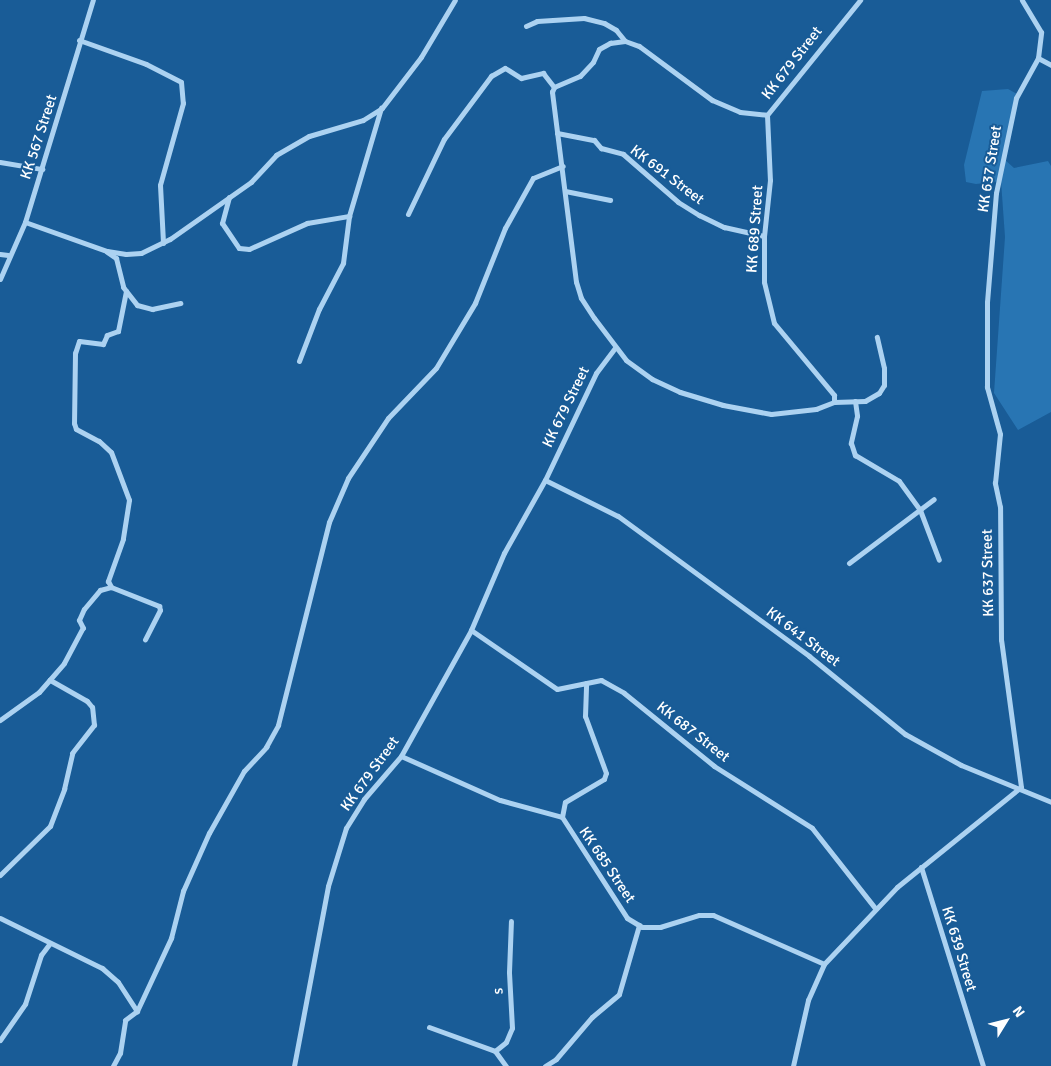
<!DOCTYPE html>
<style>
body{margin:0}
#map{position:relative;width:1051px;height:1066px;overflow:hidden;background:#195c97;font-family:Signika,sans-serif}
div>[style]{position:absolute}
.green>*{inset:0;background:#2875b3}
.street>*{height:5px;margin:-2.5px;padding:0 2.5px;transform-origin:2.5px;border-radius:2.5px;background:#acd2f1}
span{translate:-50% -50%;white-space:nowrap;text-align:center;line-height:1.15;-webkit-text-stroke:4px #195c97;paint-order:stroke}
.street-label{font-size:15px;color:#fff}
.north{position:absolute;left:981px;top:996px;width:50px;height:50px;-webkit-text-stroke:4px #195c97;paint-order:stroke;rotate:54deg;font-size:14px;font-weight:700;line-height:20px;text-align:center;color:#fff}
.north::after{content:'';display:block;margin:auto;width:18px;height:22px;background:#fff;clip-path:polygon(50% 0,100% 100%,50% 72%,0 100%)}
</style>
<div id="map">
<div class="green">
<i style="clip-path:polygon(1008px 89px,1019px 95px,1004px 159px,1014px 168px,1048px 161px,1051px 166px,1051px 412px,1018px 430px,994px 393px,1005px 237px,1001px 181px,976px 184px,966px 182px,964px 165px,982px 91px)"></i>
</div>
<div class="street">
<i style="left:526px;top:26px;width:12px;rotate:-24deg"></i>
<i style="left:537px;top:21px;width:47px;rotate:-3.7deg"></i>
<i style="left:584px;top:18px;width:21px;rotate:14deg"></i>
<i style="left:604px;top:23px;width:14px;rotate:30deg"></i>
<i style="left:616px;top:30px;width:14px;rotate:51deg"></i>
<i style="left:79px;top:40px;width:71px;rotate:19.7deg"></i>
<i style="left:146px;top:64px;width:39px;rotate:27deg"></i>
<i style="left:181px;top:82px;width:21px;rotate:85deg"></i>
<i style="left:183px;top:103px;width:85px;rotate:105.7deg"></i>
<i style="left:160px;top:185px;width:58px;rotate:87deg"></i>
<i style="left:1038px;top:58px;width:15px;rotate:28deg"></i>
<i style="left:767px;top:115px;width:65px;rotate:87.4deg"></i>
<i style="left:770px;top:180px;width:56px;rotate:96.1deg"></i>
<i style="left:764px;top:236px;width:46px;rotate:90deg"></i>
<i style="left:764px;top:282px;width:42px;rotate:76.3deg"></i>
<i style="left:774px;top:323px;width:94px;rotate:50.2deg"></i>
<i style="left:834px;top:395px;width:7px;rotate:90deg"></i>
<i style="left:834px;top:402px;width:19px;rotate:159deg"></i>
<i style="left:816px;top:409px;width:45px;rotate:173.7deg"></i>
<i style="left:771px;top:414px;width:49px;rotate:-169.4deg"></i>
<i style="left:723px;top:405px;width:45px;rotate:-163.2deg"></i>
<i style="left:680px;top:392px;width:31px;rotate:-155deg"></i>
<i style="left:652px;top:379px;width:32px;rotate:-144deg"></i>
<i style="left:626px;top:360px;width:53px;rotate:-127.3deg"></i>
<i style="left:594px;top:318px;width:24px;rotate:-123deg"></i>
<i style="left:581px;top:298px;width:17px;rotate:-107deg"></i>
<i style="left:576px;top:282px;width:192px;rotate:-97.2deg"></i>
<i style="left:552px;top:92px;width:5px;rotate:-68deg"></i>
<i style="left:554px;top:87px;width:28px;rotate:-23deg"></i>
<i style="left:580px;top:76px;width:19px;rotate:-47deg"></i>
<i style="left:593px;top:62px;width:14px;rotate:-65deg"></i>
<i style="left:599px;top:49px;width:13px;rotate:-29deg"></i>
<i style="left:610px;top:43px;width:15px;rotate:-8deg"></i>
<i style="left:625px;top:41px;width:15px;rotate:20deg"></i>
<i style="left:639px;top:46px;width:91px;rotate:36.5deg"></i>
<i style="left:712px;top:100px;width:30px;rotate:23deg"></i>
<i style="left:740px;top:112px;width:27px;rotate:6deg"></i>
<i style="left:767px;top:115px;width:148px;rotate:-51deg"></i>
<i style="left:557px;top:133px;width:38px;rotate:11deg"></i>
<i style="left:594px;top:140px;width:11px;rotate:49deg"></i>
<i style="left:601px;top:148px;width:23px;rotate:15deg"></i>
<i style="left:623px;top:154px;width:73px;rotate:41.1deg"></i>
<i style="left:678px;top:202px;width:25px;rotate:32deg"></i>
<i style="left:699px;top:215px;width:28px;rotate:26deg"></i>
<i style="left:724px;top:227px;width:41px;rotate:12.7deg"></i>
<i style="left:0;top:162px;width:43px;rotate:9.5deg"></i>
<i style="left:565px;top:191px;width:46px;rotate:11.3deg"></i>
<i style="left:229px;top:197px;width:27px;rotate:105deg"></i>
<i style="left:222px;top:223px;width:30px;rotate:56deg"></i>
<i style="left:239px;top:248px;width:10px;rotate:6deg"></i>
<i style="left:249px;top:249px;width:64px;rotate:-24.1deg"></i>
<i style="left:307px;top:223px;width:43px;rotate:-9.5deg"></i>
<i style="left:408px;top:214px;width:83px;rotate:-64.4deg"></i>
<i style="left:444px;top:139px;width:79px;rotate:-53.3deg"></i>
<i style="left:491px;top:76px;width:16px;rotate:-30deg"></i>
<i style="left:505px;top:68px;width:19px;rotate:32deg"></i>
<i style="left:521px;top:78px;width:23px;rotate:-13deg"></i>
<i style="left:543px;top:73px;width:18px;rotate:52deg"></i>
<i style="left:25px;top:222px;width:87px;rotate:19.5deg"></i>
<i style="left:107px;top:251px;width:19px;rotate:9deg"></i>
<i style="left:126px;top:254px;width:15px;rotate:-4deg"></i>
<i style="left:141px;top:253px;width:32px;rotate:-26deg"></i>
<i style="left:170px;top:239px;width:99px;rotate:-35.1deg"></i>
<i style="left:251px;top:182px;width:37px;rotate:-47deg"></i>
<i style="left:276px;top:155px;width:38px;rotate:-30deg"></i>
<i style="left:309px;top:136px;width:56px;rotate:-16.5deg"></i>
<i style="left:363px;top:120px;width:22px;rotate:-32deg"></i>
<i style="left:382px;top:108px;width:64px;rotate:-52.6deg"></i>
<i style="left:421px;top:57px;width:66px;rotate:-59.2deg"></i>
<i style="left:107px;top:252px;width:11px;rotate:34deg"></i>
<i style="left:116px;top:258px;width:30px;rotate:76deg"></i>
<i style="left:123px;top:287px;width:23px;rotate:52deg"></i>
<i style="left:137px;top:305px;width:16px;rotate:15deg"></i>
<i style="left:152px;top:309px;width:29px;rotate:-12deg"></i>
<i style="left:0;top:254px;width:8px;rotate:7deg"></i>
<i style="left:0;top:279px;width:62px;rotate:-66.3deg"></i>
<i style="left:25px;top:222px;width:232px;rotate:-73deg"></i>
<i style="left:126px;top:291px;width:41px;rotate:101.3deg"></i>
<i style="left:118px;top:331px;width:12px;rotate:160deg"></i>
<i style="left:107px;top:335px;width:10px;rotate:114deg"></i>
<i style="left:103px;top:344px;width:24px;rotate:-173deg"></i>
<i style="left:79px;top:341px;width:13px;rotate:108deg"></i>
<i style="left:75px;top:353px;width:70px;rotate:90.8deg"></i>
<i style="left:74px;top:423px;width:6px;rotate:72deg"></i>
<i style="left:76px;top:429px;width:26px;rotate:28deg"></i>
<i style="left:99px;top:441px;width:16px;rotate:43deg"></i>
<i style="left:111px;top:452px;width:51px;rotate:69.4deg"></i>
<i style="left:129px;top:500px;width:39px;rotate:99deg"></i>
<i style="left:123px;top:539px;width:45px;rotate:109.7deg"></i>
<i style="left:108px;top:581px;width:7px;rotate:63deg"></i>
<i style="left:111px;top:587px;width:52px;rotate:21.6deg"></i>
<i style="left:159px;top:606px;width:4px;rotate:76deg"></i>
<i style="left:160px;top:610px;width:33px;rotate:117deg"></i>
<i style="left:299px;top:361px;width:56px;rotate:-69deg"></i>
<i style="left:319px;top:309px;width:52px;rotate:-62.4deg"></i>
<i style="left:343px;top:263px;width:47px;rotate:-82.7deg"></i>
<i style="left:349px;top:216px;width:113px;rotate:-73.5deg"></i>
<i style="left:855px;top:401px;width:15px;rotate:82deg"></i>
<i style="left:857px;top:416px;width:28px;rotate:103deg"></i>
<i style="left:851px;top:443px;width:13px;rotate:72deg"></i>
<i style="left:855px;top:455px;width:51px;rotate:30.6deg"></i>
<i style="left:899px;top:481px;width:36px;rotate:54deg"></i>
<i style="left:920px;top:510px;width:53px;rotate:69.2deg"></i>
<i style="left:834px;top:402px;width:31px;rotate:-2deg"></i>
<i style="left:865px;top:401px;width:16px;rotate:-30deg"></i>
<i style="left:879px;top:393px;width:9px;rotate:-58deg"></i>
<i style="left:884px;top:385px;width:17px;rotate:-90deg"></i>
<i style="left:884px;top:368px;width:32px;rotate:-103deg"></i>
<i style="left:545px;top:480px;width:81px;rotate:26.3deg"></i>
<i style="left:618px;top:516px;width:237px;rotate:36.2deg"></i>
<i style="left:809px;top:656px;width:124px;rotate:39.1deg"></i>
<i style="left:905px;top:734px;width:64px;rotate:29deg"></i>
<i style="left:961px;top:765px;width:97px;rotate:22.3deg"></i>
<i style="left:849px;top:563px;width:106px;rotate:-37deg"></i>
<i style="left:471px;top:630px;width:104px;rotate:34.5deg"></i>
<i style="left:557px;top:689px;width:45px;rotate:-11.6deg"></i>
<i style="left:601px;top:680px;width:26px;rotate:29deg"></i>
<i style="left:624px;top:693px;width:116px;rotate:39deg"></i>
<i style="left:714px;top:766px;width:116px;rotate:32.3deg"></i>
<i style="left:812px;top:828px;width:102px;rotate:51.8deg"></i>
<i style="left:0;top:720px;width:48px;rotate:-35.7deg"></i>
<i style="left:39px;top:692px;width:38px;rotate:-49deg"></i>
<i style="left:64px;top:663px;width:40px;rotate:-62deg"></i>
<i style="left:83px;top:628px;width:9px;rotate:-117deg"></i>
<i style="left:79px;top:620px;width:12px;rotate:-66deg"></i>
<i style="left:84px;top:609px;width:25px;rotate:-50deg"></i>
<i style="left:100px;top:590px;width:11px;rotate:-15deg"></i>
<i style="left:401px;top:756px;width:108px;rotate:24deg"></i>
<i style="left:500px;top:800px;width:64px;rotate:15.3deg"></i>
<i style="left:562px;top:817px;width:120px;rotate:57.2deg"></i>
<i style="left:627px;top:918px;width:17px;rotate:31deg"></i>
<i style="left:642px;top:927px;width:18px"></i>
<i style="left:660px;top:927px;width:41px;rotate:-17.1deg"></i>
<i style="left:699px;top:915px;width:14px"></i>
<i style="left:713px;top:915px;width:121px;rotate:23.8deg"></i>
<i style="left:562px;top:817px;width:15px;rotate:-79deg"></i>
<i style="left:565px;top:802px;width:45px;rotate:-30.5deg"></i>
<i style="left:604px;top:779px;width:6px;rotate:-72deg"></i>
<i style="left:606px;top:773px;width:61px;rotate:-110.2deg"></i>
<i style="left:585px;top:716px;width:33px;rotate:-88deg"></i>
<i style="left:921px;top:867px;width:208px;rotate:72.7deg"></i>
<i style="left:0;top:875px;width:70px;rotate:-44.4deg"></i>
<i style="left:50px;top:826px;width:40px;rotate:-69deg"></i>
<i style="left:64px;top:789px;width:37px;rotate:-77deg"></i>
<i style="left:72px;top:753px;width:36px;rotate:-52deg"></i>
<i style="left:94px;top:725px;width:18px;rotate:-96deg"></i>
<i style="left:92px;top:707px;width:8px;rotate:-130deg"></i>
<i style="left:87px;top:701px;width:43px;rotate:-150.4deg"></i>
<i style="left:0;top:918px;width:114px;rotate:26.1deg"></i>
<i style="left:102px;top:968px;width:21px;rotate:41deg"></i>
<i style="left:118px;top:982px;width:35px;rotate:57deg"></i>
<i style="left:429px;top:1027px;width:70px;rotate:20deg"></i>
<i style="left:495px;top:1051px;width:19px;rotate:54deg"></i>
<i style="left:0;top:1040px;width:44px;rotate:-55.2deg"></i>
<i style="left:25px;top:1004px;width:52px;rotate:-71.9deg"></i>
<i style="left:41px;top:955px;width:15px;rotate:-53deg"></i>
<i style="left:495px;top:1051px;width:14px;rotate:-39deg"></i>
<i style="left:506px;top:1042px;width:15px;rotate:-67deg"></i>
<i style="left:512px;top:1028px;width:56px;rotate:-93.1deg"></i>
<i style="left:509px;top:972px;width:51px;rotate:-87.8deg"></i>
<i style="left:113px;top:1066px;width:15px;rotate:-62deg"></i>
<i style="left:120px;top:1053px;width:33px;rotate:-81deg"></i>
<i style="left:125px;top:1020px;width:15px;rotate:-37deg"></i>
<i style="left:137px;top:1011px;width:81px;rotate:-65deg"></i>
<i style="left:171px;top:938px;width:49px;rotate:-75.7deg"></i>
<i style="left:183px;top:891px;width:64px;rotate:-65.9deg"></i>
<i style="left:209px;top:833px;width:71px;rotate:-60.6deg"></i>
<i style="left:244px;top:771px;width:33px;rotate:-47deg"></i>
<i style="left:266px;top:747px;width:25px;rotate:-61deg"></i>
<i style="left:278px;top:725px;width:209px;rotate:-75.9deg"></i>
<i style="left:329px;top:522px;width:48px;rotate:-66.6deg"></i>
<i style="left:348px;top:478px;width:72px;rotate:-56.3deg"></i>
<i style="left:388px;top:418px;width:69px;rotate:-46.2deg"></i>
<i style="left:436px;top:368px;width:76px;rotate:-59deg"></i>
<i style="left:475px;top:303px;width:81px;rotate:-68.2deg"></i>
<i style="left:505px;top:228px;width:57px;rotate:-60.8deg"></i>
<i style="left:533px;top:178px;width:32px;rotate:-22deg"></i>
<i style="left:294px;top:1066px;width:183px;rotate:-79.3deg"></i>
<i style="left:328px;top:886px;width:61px;rotate:-72.8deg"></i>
<i style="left:346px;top:828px;width:34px;rotate:-58deg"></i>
<i style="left:364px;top:799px;width:57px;rotate:-49.3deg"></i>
<i style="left:401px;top:756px;width:144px;rotate:-60.9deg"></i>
<i style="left:471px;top:630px;width:84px;rotate:-66.8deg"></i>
<i style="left:504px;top:553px;width:84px;rotate:-60.7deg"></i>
<i style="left:545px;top:480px;width:119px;rotate:-64.5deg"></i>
<i style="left:596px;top:373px;width:31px;rotate:-53deg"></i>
<i style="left:545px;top:1066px;width:13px;rotate:-32deg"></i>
<i style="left:556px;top:1059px;width:55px;rotate:-49.4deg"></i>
<i style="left:592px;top:1017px;width:35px;rotate:-40deg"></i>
<i style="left:619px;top:994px;width:72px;rotate:-73.8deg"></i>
<i style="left:793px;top:1066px;width:68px;rotate:-77.2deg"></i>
<i style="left:808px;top:1000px;width:39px;rotate:-66deg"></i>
<i style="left:824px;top:964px;width:106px;rotate:-46.5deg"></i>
<i style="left:897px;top:887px;width:159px;rotate:-38.9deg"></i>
<i style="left:1021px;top:787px;width:148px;rotate:-97.7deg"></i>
<i style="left:1001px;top:640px;width:133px;rotate:-90.4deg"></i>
<i style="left:1000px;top:507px;width:25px;rotate:-102deg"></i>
<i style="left:995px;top:483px;width:49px;rotate:-84.2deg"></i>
<i style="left:1000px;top:434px;width:49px;rotate:-105.5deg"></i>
<i style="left:987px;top:387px;width:85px;rotate:-90deg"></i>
<i style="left:987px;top:302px;width:109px;rotate:-85.3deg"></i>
<i style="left:996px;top:193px;width:97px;rotate:-78.1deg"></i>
<i style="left:1016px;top:98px;width:46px;rotate:-61.2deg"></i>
<i style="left:1038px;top:58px;width:26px;rotate:-83deg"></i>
<i style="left:1041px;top:32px;width:37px;rotate:-121deg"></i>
</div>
<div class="street-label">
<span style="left:792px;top:63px;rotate:-52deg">KK 679 Street</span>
<span style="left:39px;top:137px;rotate:-72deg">KK 567 Street</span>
<span style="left:990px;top:169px;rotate:-81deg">KK 637 Street</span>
<span style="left:667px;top:175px;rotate:37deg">KK 691 Street</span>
<span style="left:755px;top:229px;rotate:-86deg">KK 689 Street</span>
<span style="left:566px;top:407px;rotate:-64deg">KK 679 Street</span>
<span style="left:988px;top:573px;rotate:-91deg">KK 637 Street</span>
<span style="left:803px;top:637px;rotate:37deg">KK 641 Street</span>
<span style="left:693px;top:732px;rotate:38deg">KK 687 Street</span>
<span style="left:370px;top:774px;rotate:-54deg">KK 679 Street</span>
<span style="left:607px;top:865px;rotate:56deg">KK 685 Street</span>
<span style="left:959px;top:949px;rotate:73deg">KK 639 Street</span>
<span style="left:498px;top:991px;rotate:-95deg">s</span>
</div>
<div class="north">N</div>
</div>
